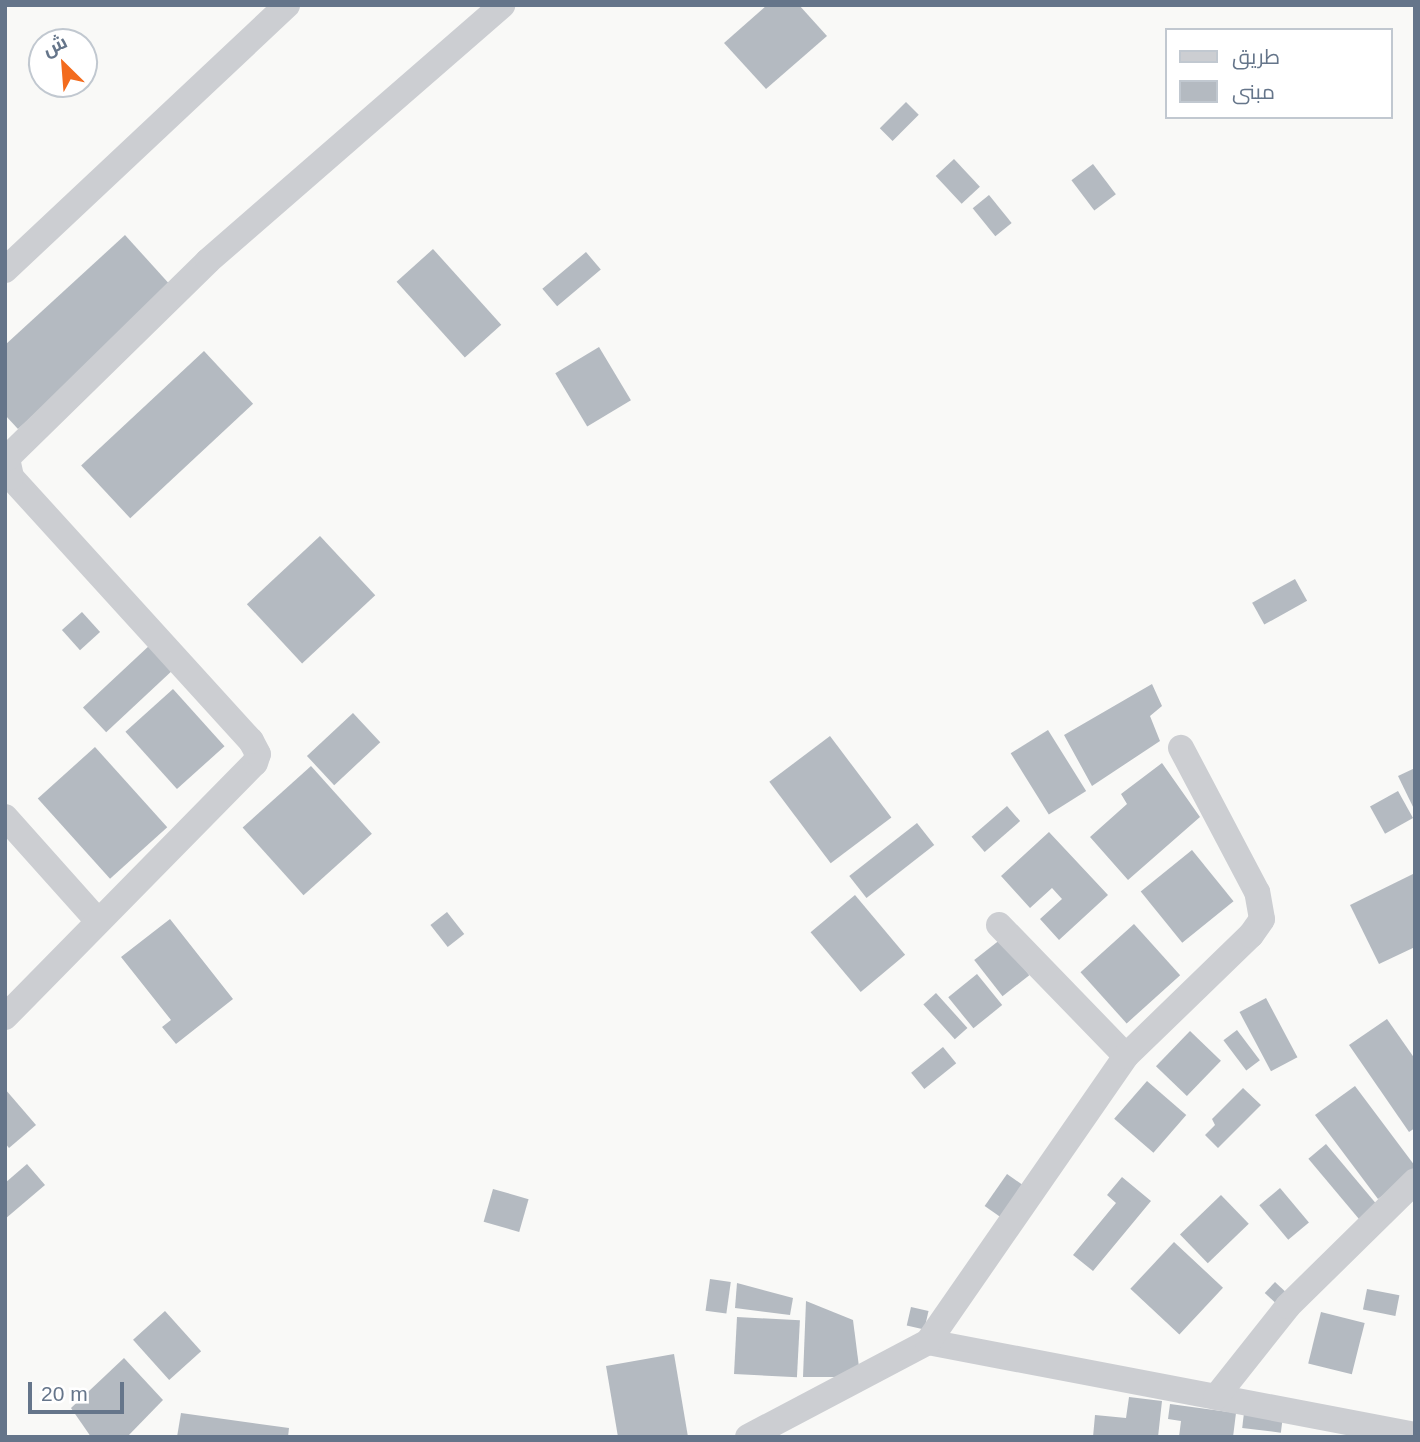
<!DOCTYPE html>
<meta charset="utf-8">
<style>
body{margin:0}
#map{position:relative;width:1420px;height:1442px;overflow:hidden;background:#f9f9f7;font-family:Arial,Cairo,sans-serif}
div>[style]{position:absolute}
.building>*{inset:0;background:#b4bac1;transform-origin:0 0}
.street>*{height:26px;margin:-13px;padding:0 13px;transform-origin:13px;border-radius:13px;background:#ccced2}
span{translate:-50% -50%;white-space:nowrap;text-align:center;line-height:1.15;-webkit-text-stroke:7px #fff;paint-order:stroke}
.frame{position:absolute;inset:0;border:7px solid #65758a;pointer-events:none}
.legend{position:absolute;left:1165px;top:28px;width:228px;height:91px;box-sizing:border-box;background:#fff;border:2px solid #c1c8d0;margin:0;padding:9px 12px;list-style:none;font-size:21px;color:#65758a}
.legend li{display:flex;align-items:center;gap:14px;height:35px}
.legend b{width:35px;border:2px solid #c1c8d0}
.north{position:absolute;left:28px;top:28px;width:70px;height:70px;box-sizing:border-box;background:#fff;border:2px solid #c1c8d0;border-radius:50%;rotate:335deg;font-size:19px;font-weight:700;line-height:28px;text-align:center;color:#65758a}
.north::after{content:'';display:block;margin:auto;width:24px;height:32px;background:#f36b1d;clip-path:polygon(50% 0,100% 100%,50% 72%,0 100%)}
.scale{position:absolute;left:28px;top:1382px;width:96px;height:32px;box-sizing:border-box;border:4px solid #65758a;border-top:0;padding-left:9px;font-size:21px;line-height:24px;white-space:nowrap;color:#65758a;-webkit-text-stroke:5px #fff;paint-order:stroke}
</style>
<div id="map">
<div class="building">
<i style="clip-path:polygon(767px 5px,799px 5px,827px 36px,766px 89px,724px 43px)"></i>
<i style="left:906px;top:102px;width:18px;height:37px;rotate:45deg"></i>
<i style="left:954px;top:159px;width:38px;height:25px;rotate:47deg"></i>
<i style="left:1093px;top:164px;width:38px;height:27px;rotate:53deg"></i>
<i style="left:989px;top:195px;width:36px;height:21px;rotate:51deg"></i>
<i style="clip-path:polygon(125px 235px,173px 288px,18px 429px,5px 415px,5px 345px)"></i>
<i style="left:433px;top:249px;width:102px;height:49px;rotate:48deg"></i>
<i style="left:586px;top:252px;width:23px;height:57px;rotate:50deg"></i>
<i style="left:599px;top:347px;width:62px;height:51px;rotate:59deg"></i>
<i style="left:204px;top:351px;width:72px;height:168px;rotate:47deg"></i>
<i style="left:320px;top:536px;width:81px;height:100px;rotate:47deg"></i>
<i style="left:1295px;top:579px;width:25px;height:49px;rotate:61deg"></i>
<i style="left:82px;top:612px;width:27px;height:27px;rotate:48deg"></i>
<i style="left:151px;top:644px;width:34px;height:93px;rotate:47deg"></i>
<i style="clip-path:polygon(1152px 684px,1162px 706px,1150px 716px,1160px 741px,1092px 786px,1064px 735px)"></i>
<i style="left:173px;top:689px;width:77px;height:64px;rotate:48deg"></i>
<i style="left:353px;top:713px;width:40px;height:63px;rotate:47deg"></i>
<i style="left:1048px;top:730px;width:72px;height:44px;rotate:58deg"></i>
<i style="left:830px;top:736px;width:102px;height:76px;rotate:53deg"></i>
<i style="left:95px;top:747px;width:108px;height:77px;rotate:48deg"></i>
<i style="clip-path:polygon(1162px 763px,1200px 817px,1128px 880px,1090px 837px,1127px 804px,1121px 794px)"></i>
<i style="left:311px;top:766px;width:91px;height:92px;rotate:48deg"></i>
<i style="clip-path:polygon(1415px 768px,1415px 811px,1398px 776px)"></i>
<i style="left:1398px;top:791px;width:31px;height:32px;rotate:61deg"></i>
<i style="left:1007px;top:806px;width:20px;height:47px;rotate:49deg"></i>
<i style="left:917px;top:823px;width:28px;height:86px;rotate:52deg"></i>
<i style="clip-path:polygon(1049px 832px,1108px 895px,1059px 940px,1040px 919px,1062px 899px,1052px 888px,1030px 908px,1001px 876px)"></i>
<i style="left:1192px;top:850px;width:66px;height:66px;rotate:51deg"></i>
<i style="clip-path:polygon(1415px 873px,1415px 947px,1379px 964px,1350px 905px)"></i>
<i style="left:855px;top:895px;width:78px;height:58px;rotate:50deg"></i>
<i style="left:447px;top:912px;width:28px;height:21px;rotate:52deg"></i>
<i style="clip-path:polygon(170px 919px,233px 999px,176px 1044px,162px 1027px,171px 1020px,121px 957px)"></i>
<i style="left:1134px;top:924px;width:69px;height:72px;rotate:48deg"></i>
<i style="left:1001px;top:939px;width:46px;height:34px;rotate:52deg"></i>
<i style="left:977px;top:974px;width:40px;height:37px;rotate:51deg"></i>
<i style="left:936px;top:993px;width:47px;height:17px;rotate:48deg"></i>
<i style="left:1266px;top:998px;width:67px;height:30px;rotate:62deg"></i>
<i style="clip-path:polygon(1387px 1019px,1415px 1059px,1415px 1128px,1409px 1132px,1349px 1045px)"></i>
<i style="left:1237px;top:1030px;width:38px;height:17px;rotate:53deg"></i>
<i style="left:1190px;top:1031px;width:43px;height:49px;rotate:44deg"></i>
<i style="left:943px;top:1047px;width:21px;height:41px;rotate:51deg"></i>
<i style="left:1147px;top:1081px;width:52px;height:50px;rotate:41deg"></i>
<i style="clip-path:polygon(1355px 1086px,1415px 1166px,1415px 1172px,1378px 1199px,1315px 1115px)"></i>
<i style="clip-path:polygon(1243px 1088px,1261px 1105px,1218px 1148px,1205px 1135px,1215px 1125px,1212px 1119px)"></i>
<i style="clip-path:polygon(5px 1089px,36px 1125px,9px 1148px,5px 1143px)"></i>
<i style="left:1326px;top:1144px;width:80px;height:23px;rotate:50deg"></i>
<i style="clip-path:polygon(27px 1164px,45px 1185px,5px 1219px,5px 1183px)"></i>
<i style="left:1007px;top:1174px;width:21px;height:39px;rotate:35deg"></i>
<i style="clip-path:polygon(1122px 1177px,1151px 1201px,1093px 1271px,1073px 1255px,1116px 1203px,1107px 1195px)"></i>
<i style="left:1280px;top:1188px;width:45px;height:27px;rotate:50deg"></i>
<i style="left:493px;top:1189px;width:37px;height:34px;rotate:16deg"></i>
<i style="left:1221px;top:1195px;width:40px;height:57px;rotate:46deg"></i>
<i style="left:1174px;top:1242px;width:67px;height:64px;rotate:43deg"></i>
<i style="left:710px;top:1279px;width:21px;height:32px;rotate:8deg"></i>
<i style="left:1275px;top:1282px;width:19px;height:15px;rotate:43deg"></i>
<i style="clip-path:polygon(737px 1283px,793px 1298px,790px 1315px,735px 1308px)"></i>
<i style="left:1367px;top:1289px;width:33px;height:21px;rotate:11deg"></i>
<i style="clip-path:polygon(806px 1301px,853px 1320px,859px 1367px,837px 1377px,803px 1377px)"></i>
<i style="left:911px;top:1307px;width:18px;height:19px;rotate:13deg"></i>
<i style="left:165px;top:1311px;width:54px;height:43px;rotate:48deg"></i>
<i style="left:1321px;top:1312px;width:45px;height:53px;rotate:14deg"></i>
<i style="left:737px;top:1317px;width:63px;height:57px;rotate:3deg"></i>
<i style="clip-path:polygon(674px 1354px,688px 1437px,618px 1437px,606px 1366px)"></i>
<i style="clip-path:polygon(124px 1358px,163px 1400px,127px 1437px,91px 1437px,71px 1408px)"></i>
<i style="clip-path:polygon(1129px 1397px,1162px 1401px,1158px 1437px,1093px 1437px,1095px 1415px,1126px 1418px)"></i>
<i style="clip-path:polygon(1170px 1404px,1236px 1413px,1233px 1437px,1179px 1437px,1181px 1421px,1168px 1419px)"></i>
<i style="clip-path:polygon(181px 1413px,289px 1428px,288px 1437px,177px 1437px)"></i>
<i style="left:1244px;top:1413px;width:39px;height:15px;rotate:7deg"></i>
</div>
<div class="street">
<i style="left:5px;top:270px;width:387px;rotate:-43.2deg"></i>
<i style="left:5px;top:817px;width:138px;rotate:48.2deg"></i>
<i style="left:999px;top:925px;width:182px;rotate:45.9deg"></i>
<i style="left:5px;top:1017px;width:356px;rotate:-45.5deg"></i>
<i style="left:255px;top:763px;width:9px;rotate:-72deg"></i>
<i style="left:258px;top:754px;width:15px;rotate:-118deg"></i>
<i style="left:251px;top:741px;width:357px;rotate:-132.3deg"></i>
<i style="left:11px;top:477px;width:19px;rotate:-102deg"></i>
<i style="left:7px;top:458px;width:281px;rotate:-44.4deg"></i>
<i style="left:208px;top:261px;width:390px;rotate:-41deg"></i>
<i style="left:928px;top:1342px;width:496px;rotate:10.8deg"></i>
<i style="left:1216px;top:1397px;width:116px;rotate:-51.6deg"></i>
<i style="left:1288px;top:1306px;width:178px;rotate:-44.5deg"></i>
<i style="left:748px;top:1437px;width:204px;rotate:-27.8deg"></i>
<i style="left:928px;top:1342px;width:348px;rotate:-55.3deg"></i>
<i style="left:1126px;top:1056px;width:174px;rotate:-44.1deg"></i>
<i style="left:1251px;top:935px;width:19px;rotate:-55deg"></i>
<i style="left:1262px;top:919px;width:27px;rotate:-100deg"></i>
<i style="left:1257px;top:892px;width:163px;rotate:-117.8deg"></i>
</div>
<div class="frame"></div>
<ul class="legend">
<li><b style="height:9px;background:#ccced2"></b>طريق</li>
<li><b style="height:19px;background:#b4bac1"></b>مبنى</li>
</ul>
<div class="north">ش</div>
<div class="scale">20 m</div>
</div>
